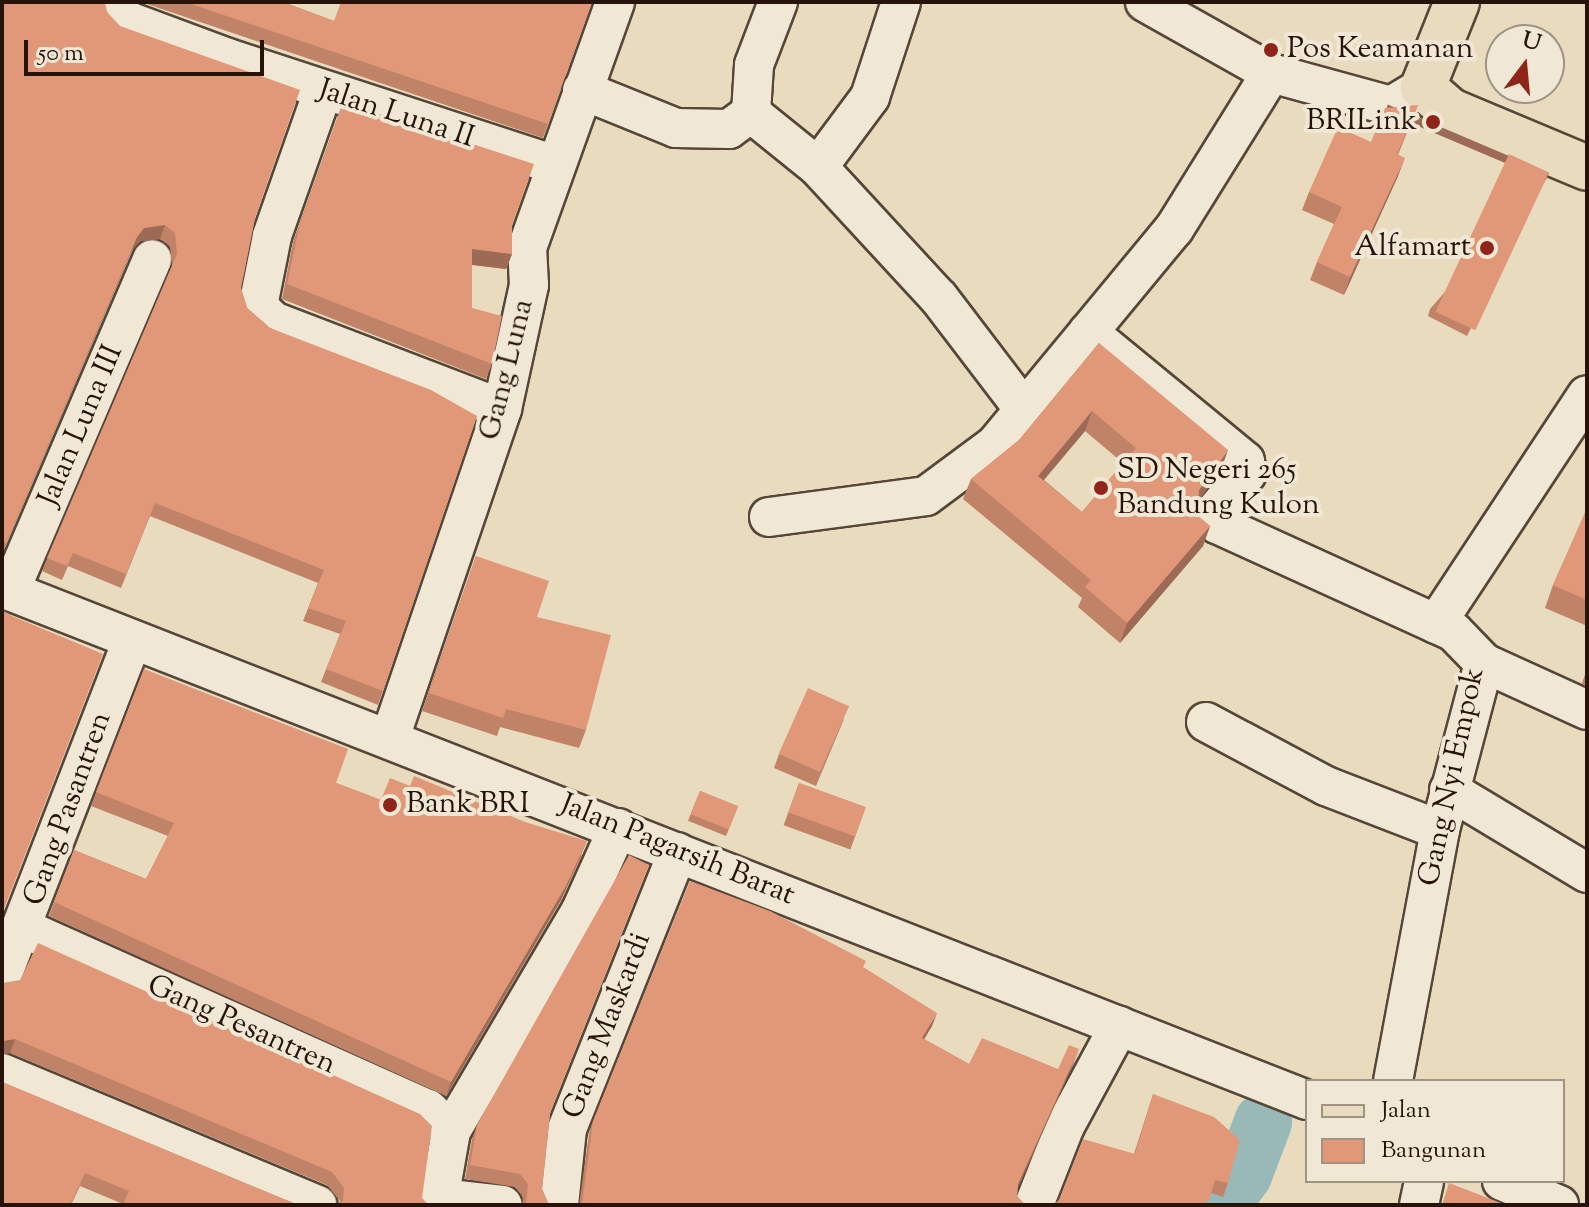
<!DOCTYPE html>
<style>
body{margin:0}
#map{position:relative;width:1589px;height:1207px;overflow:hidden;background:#e8dbbe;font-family:"Sorts Mill Goudy",serif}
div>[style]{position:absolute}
.river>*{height:58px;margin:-29px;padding:0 29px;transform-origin:29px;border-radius:29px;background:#99b9b9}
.roads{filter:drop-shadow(2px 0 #564638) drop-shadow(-2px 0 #564638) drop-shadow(0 2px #564638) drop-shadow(0 -2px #564638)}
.minor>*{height:38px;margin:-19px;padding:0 19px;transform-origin:19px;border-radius:19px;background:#f0e8d5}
.major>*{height:44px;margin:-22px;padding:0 22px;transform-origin:22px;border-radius:22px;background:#e8dbbe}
.wall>*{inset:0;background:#c18368;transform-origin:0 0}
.shaded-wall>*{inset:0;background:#9d6a55;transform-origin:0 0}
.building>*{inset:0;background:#e09879;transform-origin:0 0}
.dots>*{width:22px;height:22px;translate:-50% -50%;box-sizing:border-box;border:4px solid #f0e8d5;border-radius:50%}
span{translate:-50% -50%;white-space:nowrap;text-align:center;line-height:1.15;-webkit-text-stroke:8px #f0e8d5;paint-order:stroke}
.poi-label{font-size:30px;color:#26140b}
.left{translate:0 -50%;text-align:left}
.right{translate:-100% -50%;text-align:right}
.street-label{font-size:30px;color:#26140b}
.frame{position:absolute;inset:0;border:4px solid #26140b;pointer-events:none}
.legend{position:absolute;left:1305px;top:1079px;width:260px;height:104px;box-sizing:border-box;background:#f0e8d5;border:2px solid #9f9384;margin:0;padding:10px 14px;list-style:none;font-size:24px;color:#26140b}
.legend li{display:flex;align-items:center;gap:16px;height:40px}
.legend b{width:40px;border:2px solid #9f9384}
.north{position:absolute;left:1485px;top:24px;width:80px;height:80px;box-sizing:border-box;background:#f0e8d5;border:2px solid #9f9384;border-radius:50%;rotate:16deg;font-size:22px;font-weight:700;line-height:32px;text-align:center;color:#26140b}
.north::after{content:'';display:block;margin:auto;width:28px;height:36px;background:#8f2418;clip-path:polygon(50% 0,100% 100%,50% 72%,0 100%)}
.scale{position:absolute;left:24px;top:40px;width:240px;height:36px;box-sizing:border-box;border:4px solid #26140b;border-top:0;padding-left:10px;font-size:24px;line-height:28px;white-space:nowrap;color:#26140b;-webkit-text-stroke:6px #f0e8d5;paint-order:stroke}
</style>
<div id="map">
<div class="river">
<i style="left:1221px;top:1205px;width:37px;rotate:-54deg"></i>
<i style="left:1243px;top:1175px;width:57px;rotate:-69.3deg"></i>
</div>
<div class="roads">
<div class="minor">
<i style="left:118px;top:2px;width:18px;rotate:74deg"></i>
<i style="left:123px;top:19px;width:112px;rotate:20.4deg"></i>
<i style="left:228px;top:58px;width:342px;rotate:18.1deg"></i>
<i style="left:778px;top:2px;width:67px;rotate:110.9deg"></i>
<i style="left:754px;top:65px;width:48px;rotate:93.6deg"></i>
<i style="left:751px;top:113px;width:86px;rotate:38.9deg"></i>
<i style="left:901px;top:2px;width:100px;rotate:108.1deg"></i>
<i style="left:870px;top:97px;width:87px;rotate:126.6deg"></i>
<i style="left:818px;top:167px;width:178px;rotate:47.3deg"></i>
<i style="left:939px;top:298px;width:137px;rotate:52.7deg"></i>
<i style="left:1145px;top:2px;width:145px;rotate:29.4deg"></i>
<i style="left:1271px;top:73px;width:124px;rotate:15.4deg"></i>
<i style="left:1391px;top:106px;width:37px;rotate:-31deg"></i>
<i style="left:582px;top:90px;width:101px;rotate:22deg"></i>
<i style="left:676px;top:128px;width:53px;rotate:1.1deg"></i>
<i style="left:729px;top:129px;width:27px;rotate:-36deg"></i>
<i style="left:323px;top:91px;width:154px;rotate:109.4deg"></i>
<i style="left:272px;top:236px;width:71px;rotate:101.3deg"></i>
<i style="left:258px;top:306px;width:21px;rotate:45deg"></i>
<i style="left:273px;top:321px;width:245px;rotate:21deg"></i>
<i style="left:1088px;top:332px;width:203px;rotate:39.4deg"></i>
<i style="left:1245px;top:461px;width:12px;rotate:81deg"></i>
<i style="left:1247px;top:473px;width:53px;rotate:129.7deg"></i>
<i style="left:1213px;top:514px;width:11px;rotate:68deg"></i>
<i style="left:1217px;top:524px;width:260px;rotate:24.5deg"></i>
<i style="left:1454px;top:632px;width:43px;rotate:45.9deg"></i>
<i style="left:1484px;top:663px;width:173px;rotate:104.8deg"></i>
<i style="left:1440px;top:830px;width:255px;rotate:100.6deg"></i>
<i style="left:769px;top:517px;width:158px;rotate:-7.6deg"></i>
<i style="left:926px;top:496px;width:86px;rotate:-36.5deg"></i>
<i style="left:995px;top:445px;width:281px;rotate:-50.4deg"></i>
<i style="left:1174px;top:229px;width:184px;rotate:-58.1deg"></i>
<i style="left:2px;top:588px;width:1402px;rotate:21.42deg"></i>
<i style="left:10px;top:591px;width:361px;rotate:-66.8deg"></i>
<i style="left:1436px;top:624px;width:274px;rotate:-56.6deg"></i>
<i style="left:1484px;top:663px;width:113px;rotate:24.5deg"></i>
<i style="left:1206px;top:722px;width:136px;rotate:28.1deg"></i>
<i style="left:1326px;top:786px;width:122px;rotate:21.1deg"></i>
<i style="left:390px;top:738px;width:348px;rotate:-71.2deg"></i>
<i style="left:502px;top:409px;width:127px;rotate:-77.7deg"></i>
<i style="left:529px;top:285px;width:37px;rotate:-93deg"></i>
<i style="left:527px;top:248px;width:261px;rotate:-70.3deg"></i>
<i style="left:1449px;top:790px;width:161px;rotate:31deg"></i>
<i style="left:25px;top:929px;width:441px;rotate:24.1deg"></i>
<i style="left:428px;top:1109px;width:32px;rotate:44deg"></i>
<i style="left:2px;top:976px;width:360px;rotate:-68.8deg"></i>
<i style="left:2px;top:1073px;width:342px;rotate:22.7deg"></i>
<i style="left:1502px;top:1181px;width:62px;rotate:22.8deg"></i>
<i style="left:440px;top:1198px;width:63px;rotate:6.3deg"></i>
<i style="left:438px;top:1205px;width:75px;rotate:-80deg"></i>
<i style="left:451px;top:1131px;width:256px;rotate:-59.5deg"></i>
<i style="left:581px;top:910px;width:90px;rotate:-65.7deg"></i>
<i style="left:559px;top:1205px;width:76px;rotate:-84deg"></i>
<i style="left:567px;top:1129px;width:298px;rotate:-68.2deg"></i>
<i style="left:1034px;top:1205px;width:85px;rotate:-68.6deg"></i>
<i style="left:1065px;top:1126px;width:114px;rotate:-61.6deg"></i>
<i style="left:1419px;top:1205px;width:25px;rotate:-78deg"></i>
</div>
<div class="major">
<i style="left:1457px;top:2px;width:92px;rotate:111.8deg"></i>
<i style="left:1423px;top:87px;width:37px;rotate:41deg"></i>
<i style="left:1451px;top:111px;width:147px;rotate:22.7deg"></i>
</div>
</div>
<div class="wall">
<i style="clip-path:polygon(2px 2px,107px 12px,255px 218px,241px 288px,247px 308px,270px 328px,477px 416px,378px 705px,321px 682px,340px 634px,303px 621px,318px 583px,150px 516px,121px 588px,68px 566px,62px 580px,42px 571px,172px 266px,170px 246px,160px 239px,140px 241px,132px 250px,2px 554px)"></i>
<i style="clip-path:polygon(141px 2px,283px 2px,334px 21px,592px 2px,543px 138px)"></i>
<i style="clip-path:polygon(343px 102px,512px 225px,512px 254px,506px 269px,472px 265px,472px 308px,492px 364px,486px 379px,282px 299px,293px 242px)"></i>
<i style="clip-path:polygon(1418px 105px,1398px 155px,1398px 176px,1344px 295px,1310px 280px,1317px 262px,1334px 224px,1302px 210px,1309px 192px)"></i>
<i style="clip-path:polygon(1549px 173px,1467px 336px,1428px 316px,1430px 309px)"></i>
<i style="clip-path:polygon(evenodd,1099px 343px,1221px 470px,1199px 500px,1198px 516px,1210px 526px,1203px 546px,1120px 643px,1078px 607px,1082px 598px,963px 499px,971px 479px,1019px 440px,1099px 343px,1085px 431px,1123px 463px,1082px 512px,1044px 480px,1085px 431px)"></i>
<i style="clip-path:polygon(1587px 510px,1587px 626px,1545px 608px,1553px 585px)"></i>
<i style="clip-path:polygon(476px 556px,537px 617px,586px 730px,579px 748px,500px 727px,497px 736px,422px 711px)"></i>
<i style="clip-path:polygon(144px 669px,336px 783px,381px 800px,582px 855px,561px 900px,446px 1096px,49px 916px,74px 850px,146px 879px,168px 836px,91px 806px)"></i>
<i style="clip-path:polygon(1587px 669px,1587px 688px,1582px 683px)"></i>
<i style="clip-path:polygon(844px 719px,816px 786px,774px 768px,779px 754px)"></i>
<i style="left:799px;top:783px;width:71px;height:45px;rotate:20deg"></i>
<i style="left:700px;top:791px;width:41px;height:32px;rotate:22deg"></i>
<i style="clip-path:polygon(864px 968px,932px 1026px,924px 1039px,969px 1064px,1058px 1069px,1074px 1062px,1018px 1187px,1017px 1196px,1025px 1205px,579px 1205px,589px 1134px,593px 1121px)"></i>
<i style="clip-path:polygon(2px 983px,422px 1198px,339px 1203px,340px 1201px,327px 1185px,10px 1053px,2px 1054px)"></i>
<i style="clip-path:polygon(2px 1082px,298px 1205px,123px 1204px,80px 1186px,71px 1205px,2px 1205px)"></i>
<i style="clip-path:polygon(1153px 1094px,1228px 1183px,1223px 1197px,1211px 1193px,1134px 1154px)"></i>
<i style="clip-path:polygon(550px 1115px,542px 1189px,549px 1205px,522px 1205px,523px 1197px,515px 1187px,465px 1179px,472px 1139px,477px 1125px)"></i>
</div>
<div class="shaded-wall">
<i style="clip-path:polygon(1405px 158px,1398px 176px,1344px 295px,1350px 277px)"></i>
<i style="left:1549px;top:173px;width:8px;height:175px;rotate:113deg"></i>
<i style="clip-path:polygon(165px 225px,160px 239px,140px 241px,132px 250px,2px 554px,137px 237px,144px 228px)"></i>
<i style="clip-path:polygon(472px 249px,512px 254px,506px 269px,466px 264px)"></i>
<i style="clip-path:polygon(1092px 411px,1085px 431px,1031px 495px,1038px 476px)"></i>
<i style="clip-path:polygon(1228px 450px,1221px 470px,1192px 510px,1199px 490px)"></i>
<i style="clip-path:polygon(1210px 526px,1203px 546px,1120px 643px,1127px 623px)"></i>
<i style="clip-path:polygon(587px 841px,561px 900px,446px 1096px,451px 1082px)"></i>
<i style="clip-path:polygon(937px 1013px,932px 1026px,917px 1051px,922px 1038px)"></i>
<i style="clip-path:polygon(15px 1039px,10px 1053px,2px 1054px,2px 1041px)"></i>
<i style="clip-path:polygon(1079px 1049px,1074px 1062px,1014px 1197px,1018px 1184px)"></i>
</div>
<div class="building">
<i style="clip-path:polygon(2px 2px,105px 2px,107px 12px,120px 26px,300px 90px,255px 218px,241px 288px,247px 308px,270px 328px,431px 390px,477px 416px,383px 691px,326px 669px,346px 621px,308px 608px,324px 570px,155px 503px,126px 574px,73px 553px,67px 566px,47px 558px,177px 254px,175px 233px,165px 225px,144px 228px,137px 237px,6px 543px,2px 541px)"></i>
<i style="clip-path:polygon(185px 2px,283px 2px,334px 21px,341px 2px,592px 2px,548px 124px)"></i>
<i style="clip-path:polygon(343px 102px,534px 164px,512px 225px,512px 254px,472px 249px,472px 308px,502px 316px,492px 364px,287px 284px,299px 227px)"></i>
<i style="clip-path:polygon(1418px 105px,1397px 154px,1405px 158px,1350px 277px,1317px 262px,1342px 207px,1309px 192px,1338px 127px,1371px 142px,1385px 108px)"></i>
<i style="left:1509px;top:154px;width:44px;height:174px;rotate:25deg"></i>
<i style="clip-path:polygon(evenodd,1099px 343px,1228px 450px,1199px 490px,1198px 516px,1210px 526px,1127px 623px,1085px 587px,1091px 580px,971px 479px,1019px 440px,1099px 343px,1092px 411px,1136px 448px,1082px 512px,1038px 476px,1092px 411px)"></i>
<i style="clip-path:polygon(1586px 510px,1587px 510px,1587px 600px,1553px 585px)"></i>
<i style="clip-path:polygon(476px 556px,549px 581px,537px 617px,611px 635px,586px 730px,506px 709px,503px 718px,429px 693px)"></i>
<i style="clip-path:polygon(2px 610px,12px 616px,103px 654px,2px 914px)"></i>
<i style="clip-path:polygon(144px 669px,348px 749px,336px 783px,381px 800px,390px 778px,410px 786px,414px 776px,525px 822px,587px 841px,566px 886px,451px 1082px,54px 902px,74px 850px,146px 879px,174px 823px,96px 792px)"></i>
<i style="left:808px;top:688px;width:45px;height:72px;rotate:24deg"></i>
<i style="left:799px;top:783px;width:71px;height:31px;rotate:20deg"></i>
<i style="left:700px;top:791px;width:41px;height:25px;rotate:22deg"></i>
<i style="clip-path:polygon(629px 855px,649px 865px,550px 1113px,542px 1189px,549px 1205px,524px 1205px,526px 1204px,528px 1184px,520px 1174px,470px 1165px,477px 1125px)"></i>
<i style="clip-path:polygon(690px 881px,770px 911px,866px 961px,863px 967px,937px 1013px,922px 1038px,969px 1064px,982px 1038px,1058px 1069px,1069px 1045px,1079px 1049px,1018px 1184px,1017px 1196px,1025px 1205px,581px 1205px,582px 1204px,593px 1121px)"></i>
<i style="clip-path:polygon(38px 943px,420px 1114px,432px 1126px,422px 1198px,429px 1205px,337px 1205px,343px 1201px,344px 1188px,332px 1172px,15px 1039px,2px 1041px,2px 983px,20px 980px)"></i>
<i style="clip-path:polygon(2px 1082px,298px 1205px,123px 1205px,129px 1191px,85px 1173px,70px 1205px,2px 1205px)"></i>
<i style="clip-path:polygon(1153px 1094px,1214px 1117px,1240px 1140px,1228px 1183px,1215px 1180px,1209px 1200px,1202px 1205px,1053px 1205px,1059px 1200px,1083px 1139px,1135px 1154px)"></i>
<i style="clip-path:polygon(1449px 1183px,1506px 1205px,1442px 1205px)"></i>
</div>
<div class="dots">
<i style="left:1271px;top:50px;background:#8f2418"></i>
<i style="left:1433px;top:122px;background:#8f2418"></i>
<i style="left:1487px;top:248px;background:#8f2418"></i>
<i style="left:1101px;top:488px;background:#8f2418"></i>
<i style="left:390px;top:805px;background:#8f2418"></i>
</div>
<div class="poi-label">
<span class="left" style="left:1287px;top:50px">Pos Keamanan</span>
<span class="right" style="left:1417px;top:122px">BRILink</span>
<span class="right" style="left:1471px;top:248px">Alfamart</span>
<span class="left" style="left:1117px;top:488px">SD Negeri 265<br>Bandung Kulon</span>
<span class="left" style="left:406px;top:805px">Bank BRI</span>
</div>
<div class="street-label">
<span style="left:396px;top:115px;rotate:18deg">Jalan Luna II</span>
<span style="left:508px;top:370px;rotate:-76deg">Gang Luna</span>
<span style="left:82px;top:426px;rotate:-67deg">Jalan Luna III</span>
<span style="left:1453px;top:777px;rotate:-78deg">Gang Nyi Empok</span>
<span style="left:69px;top:809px;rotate:-70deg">Gang Pasantren</span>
<span style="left:677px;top:851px;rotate:22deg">Jalan Pagarsih Barat</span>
<span style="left:241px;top:1026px;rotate:24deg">Gang Pesantren</span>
<span style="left:608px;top:1026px;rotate:-69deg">Gang Maskardi</span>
</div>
<div class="frame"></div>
<ul class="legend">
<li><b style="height:10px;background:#e8dbbe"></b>Jalan</li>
<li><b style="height:22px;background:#e09879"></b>Bangunan</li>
</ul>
<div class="north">U</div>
<div class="scale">50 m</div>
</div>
